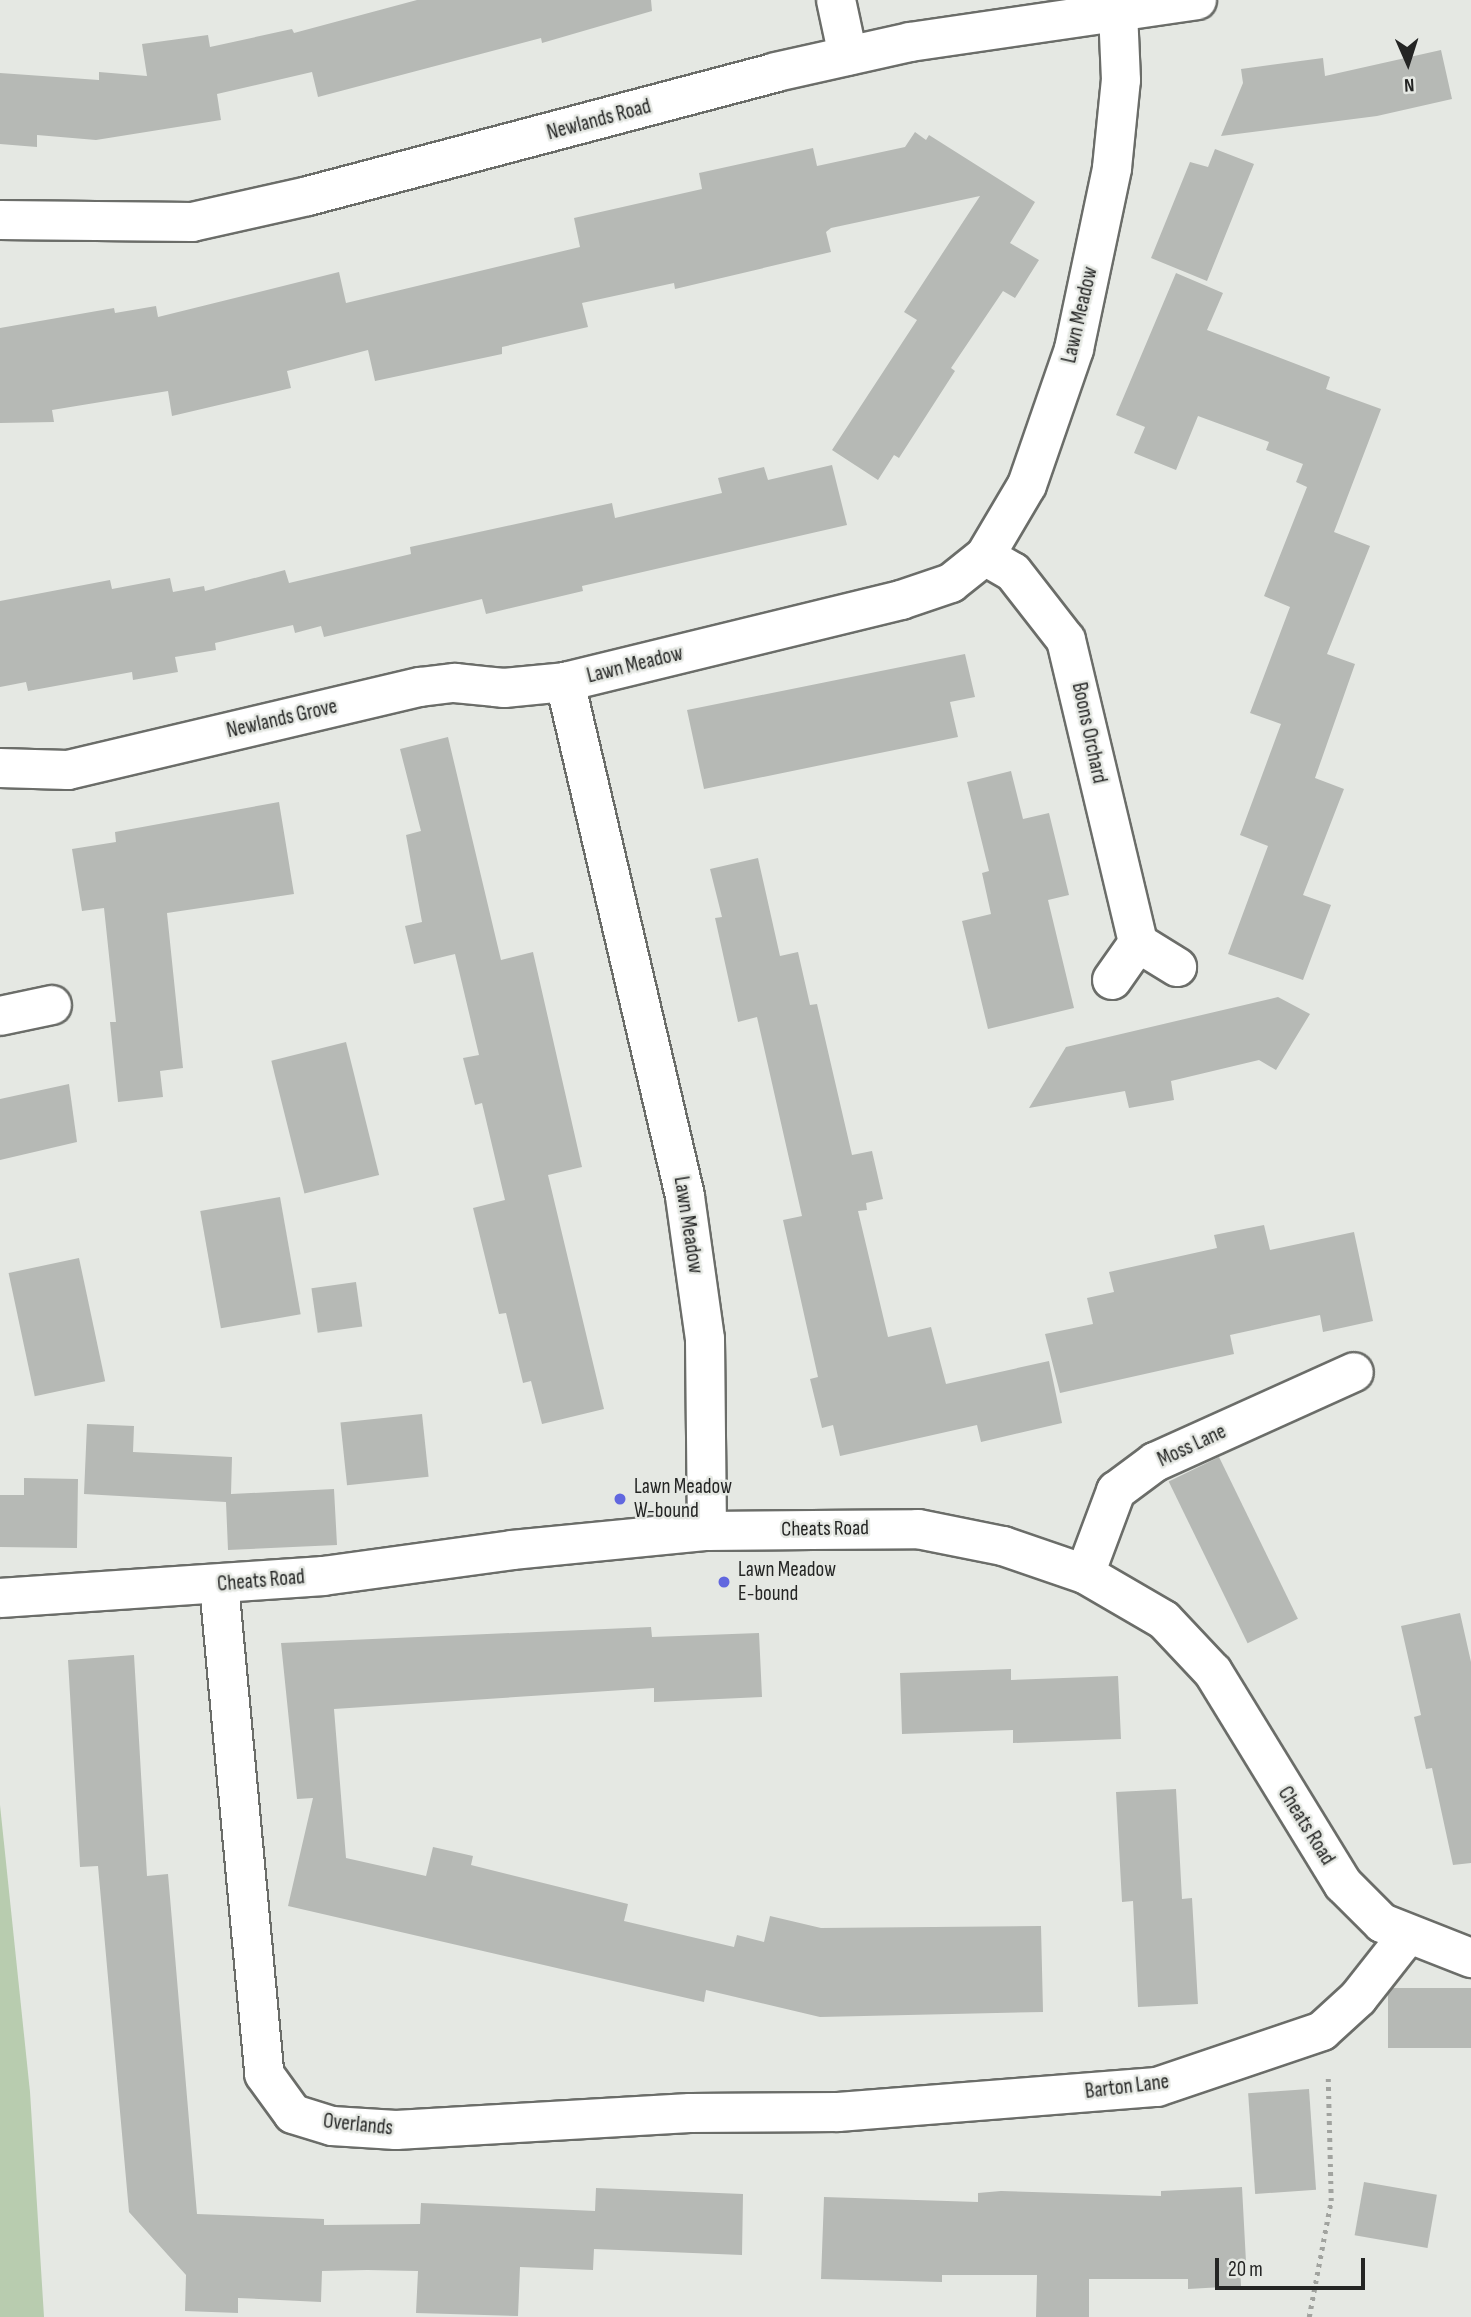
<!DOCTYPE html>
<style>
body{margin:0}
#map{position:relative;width:1471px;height:2317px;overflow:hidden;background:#e5e8e3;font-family:"Sofia Sans Condensed",sans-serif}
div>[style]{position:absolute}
.green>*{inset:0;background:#b8ccaf}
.building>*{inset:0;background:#b6b9b5;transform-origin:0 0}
.path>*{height:4.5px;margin-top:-2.25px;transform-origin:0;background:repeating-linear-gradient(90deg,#a1a39f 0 3.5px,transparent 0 8.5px)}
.roads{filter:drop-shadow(2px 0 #6b6d69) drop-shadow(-2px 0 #6b6d69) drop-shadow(0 2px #6b6d69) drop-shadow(0 -2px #6b6d69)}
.minor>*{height:38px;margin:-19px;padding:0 19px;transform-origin:19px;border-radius:19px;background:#fff}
.dots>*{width:19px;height:19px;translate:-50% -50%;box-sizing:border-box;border:4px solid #e5e8e3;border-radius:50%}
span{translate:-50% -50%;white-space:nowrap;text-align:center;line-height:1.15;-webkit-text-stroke:5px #e5e8e3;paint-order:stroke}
.street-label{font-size:21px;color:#242524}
.poi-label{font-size:21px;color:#242524}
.left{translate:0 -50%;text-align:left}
.north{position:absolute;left:1373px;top:28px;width:70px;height:70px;-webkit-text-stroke:5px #e5e8e3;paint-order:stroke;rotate:177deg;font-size:19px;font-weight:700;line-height:28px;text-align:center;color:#242524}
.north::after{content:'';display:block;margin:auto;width:24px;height:32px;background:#242524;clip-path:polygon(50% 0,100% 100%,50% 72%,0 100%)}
.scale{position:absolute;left:1215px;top:2258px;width:150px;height:32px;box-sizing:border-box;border:4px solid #242524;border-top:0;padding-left:9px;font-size:21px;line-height:24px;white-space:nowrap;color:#242524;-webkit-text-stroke:5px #e5e8e3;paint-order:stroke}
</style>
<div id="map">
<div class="green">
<i style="clip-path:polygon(0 1805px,30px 2092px,44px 2317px,0 2317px)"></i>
</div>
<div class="building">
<i style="clip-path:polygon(417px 0,651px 0,652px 11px,542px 43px,541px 38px,318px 97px,312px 72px,217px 94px,221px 120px,96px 140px,37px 135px,37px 147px,0 144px,0 73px,99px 80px,99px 72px,147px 76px,142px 44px,208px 35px,210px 47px,292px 29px,294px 33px)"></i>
<i style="clip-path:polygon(1441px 50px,1452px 99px,1377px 116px,1221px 136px,1243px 83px,1241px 69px,1323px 58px,1325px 76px)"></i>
<i style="clip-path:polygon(915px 132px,926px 140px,929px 135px,1035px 202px,1010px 243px,1039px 260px,1015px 298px,1003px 291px,951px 368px,955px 371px,899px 458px,894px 455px,878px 480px,832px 450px,917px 320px,904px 312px,980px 196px,831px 228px,826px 232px,831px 252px,675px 289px,674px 283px,582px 303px,588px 327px,502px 347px,502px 354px,375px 381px,368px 350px,287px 371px,291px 388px,172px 416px,168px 391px,52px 410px,54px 422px,0 423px,0 328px,114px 308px,115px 313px,156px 306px,158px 317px,339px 272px,346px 303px,580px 247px,574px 218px,702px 189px,699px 173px,813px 148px,817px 166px,905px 147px)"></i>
<i style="clip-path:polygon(1215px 149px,1254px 164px,1207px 281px,1151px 258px,1190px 162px,1208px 167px)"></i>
<i style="clip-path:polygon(1176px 273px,1223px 293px,1207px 330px,1330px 377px,1326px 389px,1381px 409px,1334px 532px,1370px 546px,1327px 654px,1355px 664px,1315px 778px,1344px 789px,1303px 895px,1331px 905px,1303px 980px,1228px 954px,1268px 846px,1240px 835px,1281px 724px,1250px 713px,1290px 607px,1264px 596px,1307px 487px,1296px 482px,1303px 464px,1266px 450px,1269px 442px,1198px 416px,1176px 470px,1134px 453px,1145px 427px,1116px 415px)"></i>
<i style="clip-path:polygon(832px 465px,847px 525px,582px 586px,583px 591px,486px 614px,482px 599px,324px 637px,321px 626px,295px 633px,293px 625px,215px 643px,216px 650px,175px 657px,178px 672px,133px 680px,132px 672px,28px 691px,26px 682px,0 687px,0 601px,110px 580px,112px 589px,170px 578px,173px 592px,204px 586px,205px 591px,285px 570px,289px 583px,411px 554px,410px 547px,612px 503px,615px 518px,722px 493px,718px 478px,764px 467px,768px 480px)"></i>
<i style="clip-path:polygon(965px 654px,975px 697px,950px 702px,958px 737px,704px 789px,687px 710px)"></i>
<i style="clip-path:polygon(448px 737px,501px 960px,533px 952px,582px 1167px,548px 1175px,604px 1409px,542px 1424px,531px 1381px,523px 1383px,506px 1313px,499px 1314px,473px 1208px,505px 1200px,482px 1103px,475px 1105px,463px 1058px,479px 1055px,455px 954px,414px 964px,405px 926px,422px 922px,406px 835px,421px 831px,400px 749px)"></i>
<i style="clip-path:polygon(1011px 771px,1023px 819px,1049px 813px,1069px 895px,1048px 900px,1074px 1008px,988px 1029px,962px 921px,991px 914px,982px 873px,989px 871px,967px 782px)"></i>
<i style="clip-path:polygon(279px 802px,294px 894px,167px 913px,183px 1068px,160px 1071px,163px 1097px,118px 1102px,110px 1022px,116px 1022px,104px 908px,82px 911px,72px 849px,116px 842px,115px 832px)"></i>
<i style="clip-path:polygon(758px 858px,780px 956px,798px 952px,810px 1005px,817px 1004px,852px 1155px,872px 1151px,883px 1199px,866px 1203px,867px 1210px,858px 1211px,888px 1337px,931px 1327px,946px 1384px,1049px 1361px,1062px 1423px,981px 1442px,977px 1425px,840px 1456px,833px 1425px,822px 1428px,810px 1379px,818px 1377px,783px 1220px,802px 1216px,757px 1017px,738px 1022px,715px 918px,722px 917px,710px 869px)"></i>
<i style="clip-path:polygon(1278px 997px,1310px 1014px,1276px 1070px,1259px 1060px,1171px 1081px,1174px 1100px,1129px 1108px,1125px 1091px,1029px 1108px,1066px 1047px)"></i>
<i style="left:346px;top:1042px;width:137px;height:77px;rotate:76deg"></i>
<i style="clip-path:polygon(69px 1084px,77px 1142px,0 1160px,0 1099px)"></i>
<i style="left:280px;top:1197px;width:119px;height:81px;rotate:80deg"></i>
<i style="clip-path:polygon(1264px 1225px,1270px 1250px,1354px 1232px,1373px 1321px,1323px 1332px,1320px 1315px,1230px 1335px,1234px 1354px,1060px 1393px,1045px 1334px,1093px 1324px,1087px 1298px,1114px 1292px,1109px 1272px,1217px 1248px,1214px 1235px)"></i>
<i style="left:79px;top:1258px;width:126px;height:72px;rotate:78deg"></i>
<i style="left:356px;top:1282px;width:45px;height:45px;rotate:82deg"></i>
<i style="left:422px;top:1414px;width:63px;height:82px;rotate:84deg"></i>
<i style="clip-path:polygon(87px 1424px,134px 1426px,133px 1452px,232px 1457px,231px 1494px,334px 1489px,337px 1545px,228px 1550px,226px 1502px,84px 1494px)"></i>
<i style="left:1219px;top:1457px;width:180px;height:56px;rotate:64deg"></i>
<i style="clip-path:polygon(24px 1478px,78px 1479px,77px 1548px,0 1547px,0 1495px,24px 1495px)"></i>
<i style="clip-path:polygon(1460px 1613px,1471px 1662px,1471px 1863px,1453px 1865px,1432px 1768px,1426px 1769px,1414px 1717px,1421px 1715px,1401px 1626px)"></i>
<i style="clip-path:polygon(651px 1627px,652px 1637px,759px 1633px,762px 1697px,654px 1702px,654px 1688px,334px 1709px,346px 1858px,426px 1876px,433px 1847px,473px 1856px,471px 1865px,628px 1904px,624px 1921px,734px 1947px,737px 1935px,764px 1942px,770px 1916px,821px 1928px,1041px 1926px,1043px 2012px,820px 2017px,706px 1990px,704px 2002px,288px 1906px,313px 1798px,297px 1799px,281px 1643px)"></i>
<i style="clip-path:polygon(134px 1655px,147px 1876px,168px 1874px,197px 2214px,324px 2219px,324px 2225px,420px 2224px,421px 2203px,595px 2211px,596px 2188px,743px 2194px,742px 2255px,594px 2249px,593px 2270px,520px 2267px,518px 2316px,416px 2313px,418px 2271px,367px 2270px,322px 2271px,321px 2302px,238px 2298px,238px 2313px,185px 2311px,186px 2275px,129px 2212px,98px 1866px,80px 1867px,68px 1660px)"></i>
<i style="clip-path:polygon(1011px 1669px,1011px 1680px,1118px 1676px,1121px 1739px,1013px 1743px,1013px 1730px,902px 1734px,900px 1673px)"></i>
<i style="clip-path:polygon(1176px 1789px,1182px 1899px,1192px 1898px,1198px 2004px,1138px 2007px,1133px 1901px,1122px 1902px,1116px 1792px)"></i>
<i style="left:1471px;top:1988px;width:60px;height:83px;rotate:90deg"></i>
<i style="left:1309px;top:2089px;width:101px;height:61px;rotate:86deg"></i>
<i style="left:1364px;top:2182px;width:74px;height:54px;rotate:10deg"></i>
<i style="clip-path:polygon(1242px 2187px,1246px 2262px,1240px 2262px,1241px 2286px,1188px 2289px,1188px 2279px,1089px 2279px,1089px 2317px,1036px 2317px,1037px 2275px,942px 2275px,942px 2282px,821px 2279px,824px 2197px,978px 2202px,978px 2193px,1001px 2191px,1161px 2196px,1161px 2191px)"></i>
</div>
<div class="path">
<i style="left:1309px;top:2317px;width:118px;rotate:-79.3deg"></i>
<i style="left:1331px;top:2201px;width:125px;rotate:-91.4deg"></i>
</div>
<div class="roads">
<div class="minor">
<i style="left:836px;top:0;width:57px;rotate:77.9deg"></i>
<i style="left:0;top:220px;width:192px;rotate:0.6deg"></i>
<i style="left:192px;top:222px;width:119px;rotate:-12.6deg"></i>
<i style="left:308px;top:196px;width:484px;rotate:-14.8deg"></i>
<i style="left:776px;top:72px;width:137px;rotate:-12.6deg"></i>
<i style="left:910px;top:42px;width:290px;rotate:-8.3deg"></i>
<i style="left:985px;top:556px;width:32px;rotate:30deg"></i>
<i style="left:1013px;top:572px;width:86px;rotate:52.1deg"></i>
<i style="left:1066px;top:640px;width:311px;rotate:76.6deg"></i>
<i style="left:1138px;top:943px;width:46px;rotate:31.6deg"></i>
<i style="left:0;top:768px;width:68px;rotate:1.7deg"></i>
<i style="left:68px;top:770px;width:362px;rotate:-13.3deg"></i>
<i style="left:420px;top:687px;width:35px;rotate:-7deg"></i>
<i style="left:455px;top:683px;width:49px;rotate:5.8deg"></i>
<i style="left:504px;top:688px;width:61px;rotate:-5.6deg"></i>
<i style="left:1112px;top:980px;width:45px;rotate:-54.9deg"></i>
<i style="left:0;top:1016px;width:53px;rotate:-11.9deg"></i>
<i style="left:707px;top:1531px;width:192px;rotate:-90.6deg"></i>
<i style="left:705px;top:1339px;width:144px;rotate:-98deg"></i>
<i style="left:685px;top:1196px;width:528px;rotate:-103.14deg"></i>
<i style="left:565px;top:682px;width:346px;rotate:-13.7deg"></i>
<i style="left:901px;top:600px;width:53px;rotate:-18.8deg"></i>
<i style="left:951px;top:583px;width:43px;rotate:-38.5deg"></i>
<i style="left:985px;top:556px;width:82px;rotate:-59.4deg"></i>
<i style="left:1027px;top:485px;width:144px;rotate:-70.9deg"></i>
<i style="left:1074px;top:349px;width:185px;rotate:-78.1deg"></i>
<i style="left:1112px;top:168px;width:88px;rotate:-84.2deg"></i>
<i style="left:1121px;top:80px;width:68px;rotate:-92.5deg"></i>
<i style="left:1085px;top:1574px;width:89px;rotate:-69.5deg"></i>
<i style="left:1116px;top:1491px;width:49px;rotate:-36.6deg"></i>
<i style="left:1155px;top:1462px;width:218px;rotate:-24.3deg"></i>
<i style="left:219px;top:1585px;width:491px;rotate:84.7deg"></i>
<i style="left:264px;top:2074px;width:49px;rotate:54.1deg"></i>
<i style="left:293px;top:2114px;width:41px;rotate:17.1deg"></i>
<i style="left:332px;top:2126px;width:64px;rotate:3.6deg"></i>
<i style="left:396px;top:2130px;width:294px;rotate:-3.3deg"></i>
<i style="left:690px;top:2113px;width:148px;rotate:-0.4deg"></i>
<i style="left:838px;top:2112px;width:320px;rotate:-4.5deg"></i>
<i style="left:1157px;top:2087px;width:174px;rotate:-18.7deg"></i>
<i style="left:1322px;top:2031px;width:49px;rotate:-42.5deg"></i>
<i style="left:1358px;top:1998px;width:79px;rotate:-51.7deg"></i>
<i style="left:0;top:1598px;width:324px;rotate:-3.9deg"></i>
<i style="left:323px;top:1576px;width:191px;rotate:-7.8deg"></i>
<i style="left:512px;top:1550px;width:196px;rotate:-5.6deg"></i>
<i style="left:707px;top:1531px;width:211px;rotate:-0.5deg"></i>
<i style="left:918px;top:1529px;width:87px;rotate:11.3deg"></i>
<i style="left:1003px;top:1546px;width:87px;rotate:18.9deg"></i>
<i style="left:1085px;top:1574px;width:91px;rotate:30.2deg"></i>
<i style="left:1164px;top:1620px;width:71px;rotate:46.7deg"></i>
<i style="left:1213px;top:1672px;width:249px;rotate:58.5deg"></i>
<i style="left:1343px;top:1884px;width:55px;rotate:45deg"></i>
<i style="left:1382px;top:1923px;width:96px;rotate:21.5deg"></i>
</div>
</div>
<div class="dots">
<i style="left:620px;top:1499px;background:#6167df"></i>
<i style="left:724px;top:1582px;background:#6167df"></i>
</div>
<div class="street-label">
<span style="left:599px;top:120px;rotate:-15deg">Newlands Road</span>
<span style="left:1080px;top:315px;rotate:-77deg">Lawn Meadow</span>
<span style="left:635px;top:665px;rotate:-14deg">Lawn Meadow</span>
<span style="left:282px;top:719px;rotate:-13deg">Newlands Grove</span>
<span style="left:1089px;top:733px;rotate:78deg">Boons Orchard</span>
<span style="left:688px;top:1225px;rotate:81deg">Lawn Meadow</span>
<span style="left:1192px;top:1446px;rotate:-25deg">Moss Lane</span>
<span style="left:825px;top:1529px;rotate:-1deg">Cheats Road</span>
<span style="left:261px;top:1581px;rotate:-5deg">Cheats Road</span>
<span style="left:1306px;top:1826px;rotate:58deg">Cheats Road</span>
<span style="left:1127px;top:2087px;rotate:-7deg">Barton Lane</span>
<span style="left:358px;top:2125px;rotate:6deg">Overlands</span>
</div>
<div class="poi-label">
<span class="left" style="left:634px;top:1499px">Lawn Meadow<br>W-bound</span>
<span class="left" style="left:738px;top:1582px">Lawn Meadow<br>E-bound</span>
</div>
<div class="north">N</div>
<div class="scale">20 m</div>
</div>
